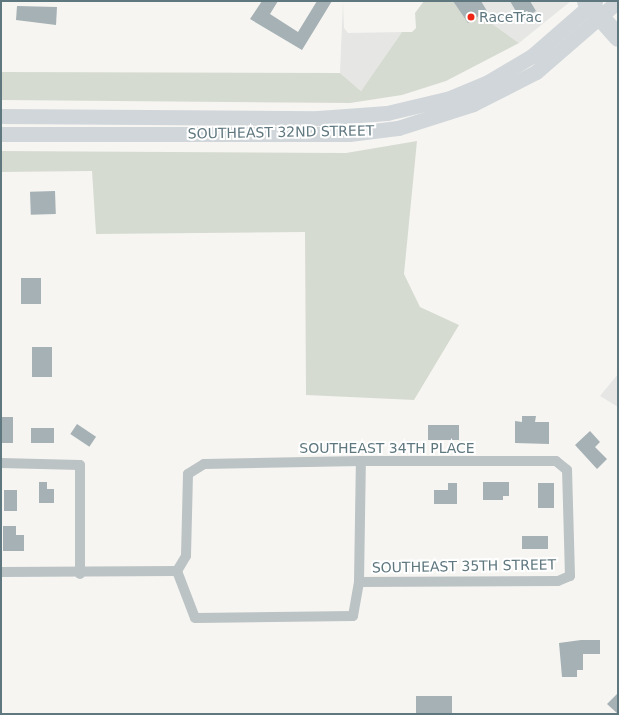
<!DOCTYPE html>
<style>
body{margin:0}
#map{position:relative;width:619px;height:715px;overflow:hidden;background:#f6f5f2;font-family:"DejaVu Sans",sans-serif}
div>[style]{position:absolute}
.built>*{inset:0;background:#e6e7e5}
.green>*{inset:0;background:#d6dbd1}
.building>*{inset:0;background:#a5b1b4;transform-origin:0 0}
.street>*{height:10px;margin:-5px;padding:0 5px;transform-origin:5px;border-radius:5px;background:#bcc3c5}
.secondary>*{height:15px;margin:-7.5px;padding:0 7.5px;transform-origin:7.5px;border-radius:7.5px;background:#d0d6d9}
.highway>*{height:19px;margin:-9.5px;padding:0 9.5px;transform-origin:9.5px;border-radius:9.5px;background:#d0d6d9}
.dots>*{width:11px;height:11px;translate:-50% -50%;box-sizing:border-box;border:2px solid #fff;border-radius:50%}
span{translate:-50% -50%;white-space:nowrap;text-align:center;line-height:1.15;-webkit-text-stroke:4px #fff;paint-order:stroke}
.poi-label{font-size:14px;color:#5f777f}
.left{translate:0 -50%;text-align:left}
.street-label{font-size:14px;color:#5f777f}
.frame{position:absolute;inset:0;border:2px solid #5f777f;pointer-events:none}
</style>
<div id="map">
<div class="built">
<i style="clip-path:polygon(343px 1px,344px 28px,348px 33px,402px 32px,361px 91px,340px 73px)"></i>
<i style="clip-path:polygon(460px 1px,571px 1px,519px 43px)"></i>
<i style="clip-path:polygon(618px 374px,618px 407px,600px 396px)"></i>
</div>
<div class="green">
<i style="clip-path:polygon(424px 1px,460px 1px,519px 43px,446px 81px,402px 95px,350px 103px,1px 100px,1px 72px,340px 73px,361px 91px,402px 32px,412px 32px,416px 28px,415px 13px)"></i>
<i style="clip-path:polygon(417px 141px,404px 274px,420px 307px,459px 325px,414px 400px,306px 395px,305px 232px,96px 234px,92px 171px,1px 172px,1px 151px,346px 153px)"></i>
</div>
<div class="building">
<i style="clip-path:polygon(262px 1px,278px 1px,270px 14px,298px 32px,317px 1px,332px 1px,302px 50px,250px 19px)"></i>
<i style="clip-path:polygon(453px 1px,481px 1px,487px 11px,468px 23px)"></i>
<i style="clip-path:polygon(510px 1px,530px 1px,536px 11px,521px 20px)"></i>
<i style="clip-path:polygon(17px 6px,57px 7px,56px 25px,16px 20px)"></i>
<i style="left:55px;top:191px;width:23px;height:25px;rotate:88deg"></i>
<i style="left:21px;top:278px;width:20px;height:26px"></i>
<i style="left:32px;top:347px;width:20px;height:30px"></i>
<i style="clip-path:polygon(522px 416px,536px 416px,535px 422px,549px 422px,549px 444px,515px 443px,515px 421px,522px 422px)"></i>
<i style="left:1px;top:417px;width:12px;height:26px"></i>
<i style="left:77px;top:424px;width:23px;height:12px;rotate:34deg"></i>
<i style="left:428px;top:425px;width:31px;height:15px"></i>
<i style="left:31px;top:428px;width:23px;height:15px"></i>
<i style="clip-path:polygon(590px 431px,600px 442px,595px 447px,607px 459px,597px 469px,575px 445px)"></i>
<i style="clip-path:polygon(39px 482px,47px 482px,47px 489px,54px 489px,54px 503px,39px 503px)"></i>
<i style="clip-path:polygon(483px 482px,509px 482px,509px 496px,503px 496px,503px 500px,483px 500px)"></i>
<i style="clip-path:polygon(448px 483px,457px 483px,457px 504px,434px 504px,434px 490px,448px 490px)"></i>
<i style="left:538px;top:483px;width:16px;height:25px"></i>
<i style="left:4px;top:490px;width:13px;height:21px"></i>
<i style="clip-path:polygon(3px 526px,16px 526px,16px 535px,24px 535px,24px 551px,3px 551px)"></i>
<i style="left:522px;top:536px;width:26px;height:13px"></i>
<i style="clip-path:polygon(581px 640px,600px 640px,600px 654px,583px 654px,583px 670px,577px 670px,577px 677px,562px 677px,559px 643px)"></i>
<i style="clip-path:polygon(618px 693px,618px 714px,607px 704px)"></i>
<i style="left:452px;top:696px;width:18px;height:36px;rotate:90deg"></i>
</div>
<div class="street">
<i style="left:1px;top:463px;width:79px;rotate:1.5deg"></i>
<i style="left:80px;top:465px;width:109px;rotate:90deg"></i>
<i style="left:1px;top:572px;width:176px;rotate:-0.3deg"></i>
<i style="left:359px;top:582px;width:199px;rotate:-0.3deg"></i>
<i style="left:558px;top:581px;width:13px;rotate:-23deg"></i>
<i style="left:570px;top:576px;width:106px;rotate:-91.6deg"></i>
<i style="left:567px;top:470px;width:14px;rotate:-141deg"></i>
<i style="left:556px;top:461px;width:195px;rotate:180deg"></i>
<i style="left:361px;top:461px;width:157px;rotate:178.9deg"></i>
<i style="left:204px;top:464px;width:19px;rotate:148deg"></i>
<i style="left:188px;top:474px;width:82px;rotate:91.4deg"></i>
<i style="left:186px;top:556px;width:17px;rotate:121deg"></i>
<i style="left:177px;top:571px;width:50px;rotate:69deg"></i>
<i style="left:195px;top:618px;width:158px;rotate:-0.7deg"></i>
<i style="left:353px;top:616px;width:35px;rotate:-80deg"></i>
<i style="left:359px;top:582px;width:121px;rotate:-89.1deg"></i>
</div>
<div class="secondary">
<i style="left:1px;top:116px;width:317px;rotate:0.4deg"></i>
<i style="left:318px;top:118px;width:69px;rotate:-4.1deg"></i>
<i style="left:387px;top:113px;width:65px;rotate:-13.4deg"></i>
<i style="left:450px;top:98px;width:41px;rotate:-22.8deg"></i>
<i style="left:488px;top:82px;width:51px;rotate:-30.6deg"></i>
<i style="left:532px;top:56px;width:84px;rotate:-41.1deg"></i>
<i style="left:1px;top:134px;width:348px"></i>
<i style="left:349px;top:134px;width:49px;rotate:-7deg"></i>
<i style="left:398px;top:128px;width:79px;rotate:-17.7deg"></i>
<i style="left:473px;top:104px;width:71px;rotate:-26.9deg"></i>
<i style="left:536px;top:72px;width:108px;rotate:-40.9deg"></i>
</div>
<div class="highway">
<i style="left:586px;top:1px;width:48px;rotate:48.4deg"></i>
</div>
<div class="dots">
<i style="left:471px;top:17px;background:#ef2518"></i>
</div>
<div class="poi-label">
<span class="left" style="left:479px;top:17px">RaceTrac</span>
</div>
<div class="street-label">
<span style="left:281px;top:132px;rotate:-1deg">SOUTHEAST 32ND STREET</span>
<span style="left:387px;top:448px">SOUTHEAST 34TH PLACE</span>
<span style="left:464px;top:566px;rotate:-1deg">SOUTHEAST 35TH STREET</span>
</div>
<div class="frame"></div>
</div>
